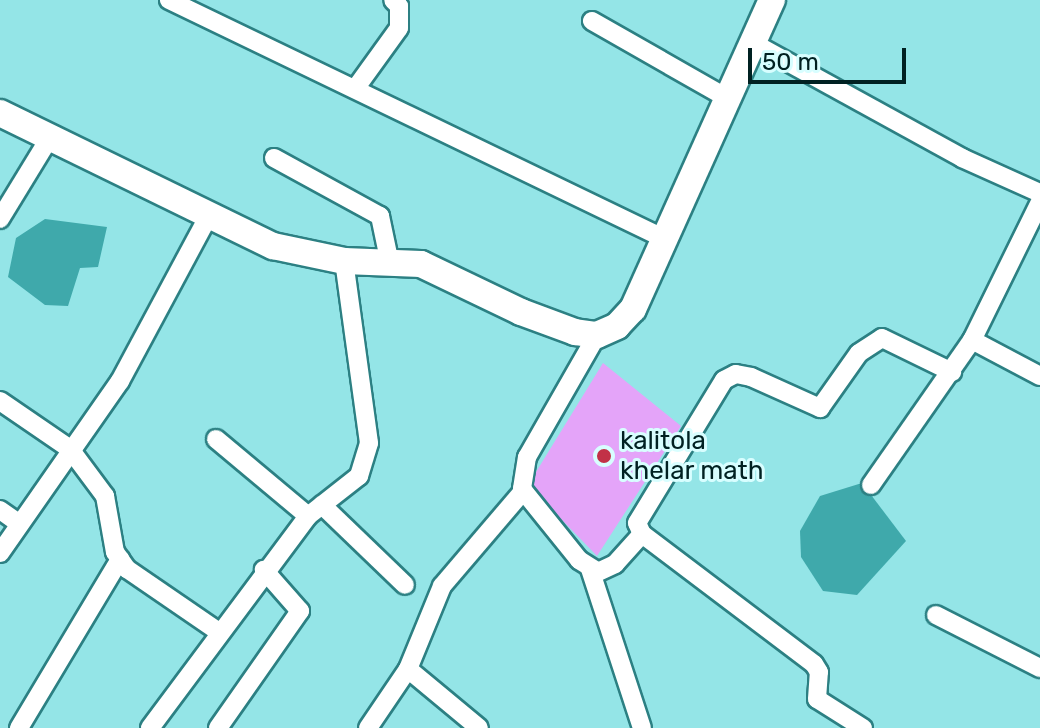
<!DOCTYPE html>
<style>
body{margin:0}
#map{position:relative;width:1040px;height:728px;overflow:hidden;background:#94e5e7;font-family:Rubik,sans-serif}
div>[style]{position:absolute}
.green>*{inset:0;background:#e4a4f9}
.water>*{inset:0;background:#3fa9ab}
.roads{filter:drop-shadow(2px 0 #2c8083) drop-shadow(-2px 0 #2c8083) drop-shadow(0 2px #2c8083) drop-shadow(0 -2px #2c8083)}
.street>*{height:18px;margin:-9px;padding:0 9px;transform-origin:9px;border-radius:9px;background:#fff}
.secondary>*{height:26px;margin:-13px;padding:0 13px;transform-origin:13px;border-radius:13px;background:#fff}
.dots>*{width:22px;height:22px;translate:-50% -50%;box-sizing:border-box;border:4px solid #d8feff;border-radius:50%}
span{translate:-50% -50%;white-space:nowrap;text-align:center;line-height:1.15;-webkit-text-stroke:6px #d8feff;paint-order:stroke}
.poi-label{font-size:26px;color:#002122}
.left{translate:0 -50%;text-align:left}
.scale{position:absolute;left:748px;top:48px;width:158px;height:36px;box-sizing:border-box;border:4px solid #002122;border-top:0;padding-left:10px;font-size:24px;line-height:28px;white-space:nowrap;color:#002122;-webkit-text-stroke:6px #d8feff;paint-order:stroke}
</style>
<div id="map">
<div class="green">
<i style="clip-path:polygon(603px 363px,681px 426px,597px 556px,528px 485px)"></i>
</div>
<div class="water">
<i style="clip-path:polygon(45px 219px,107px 227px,98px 267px,80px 268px,68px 306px,45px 305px,8px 277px,16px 238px)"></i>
<i style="clip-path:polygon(862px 483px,906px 541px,857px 595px,823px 591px,801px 557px,800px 531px,820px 496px)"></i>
</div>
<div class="roads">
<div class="street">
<i style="left:169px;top:0;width:548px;rotate:25.72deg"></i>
<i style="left:592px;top:21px;width:155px;rotate:29.7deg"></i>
<i style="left:753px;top:43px;width:239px;rotate:28.8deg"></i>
<i style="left:962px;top:158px;width:85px;rotate:24.2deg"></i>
<i style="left:355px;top:89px;width:75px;rotate:-54.2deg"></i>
<i style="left:399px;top:28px;width:22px;rotate:-90deg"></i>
<i style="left:399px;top:6px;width:8px;rotate:-135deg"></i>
<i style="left:274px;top:158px;width:121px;rotate:28.7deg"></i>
<i style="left:380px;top:216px;width:44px;rotate:78.2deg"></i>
<i style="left:1040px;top:202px;width:154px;rotate:116.2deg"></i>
<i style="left:972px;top:340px;width:77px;rotate:27.9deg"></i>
<i style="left:0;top:219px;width:96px;rotate:-58.6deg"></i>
<i style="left:597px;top:335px;width:141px;rotate:119.8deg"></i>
<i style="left:527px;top:457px;width:32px;rotate:99deg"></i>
<i style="left:522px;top:489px;width:91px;rotate:51.2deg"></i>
<i style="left:579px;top:560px;width:22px;rotate:32deg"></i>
<i style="left:598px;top:572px;width:19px;rotate:-25deg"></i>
<i style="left:615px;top:564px;width:40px;rotate:-48deg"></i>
<i style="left:0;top:401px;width:85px;rotate:34.4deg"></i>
<i style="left:70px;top:449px;width:59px;rotate:53.3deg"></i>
<i style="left:105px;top:496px;width:57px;rotate:79.9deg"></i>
<i style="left:115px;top:552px;width:21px;rotate:55deg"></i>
<i style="left:127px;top:569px;width:112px;rotate:34.4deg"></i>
<i style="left:216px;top:439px;width:120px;rotate:39.9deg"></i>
<i style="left:871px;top:485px;width:177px;rotate:-55.1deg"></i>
<i style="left:322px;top:505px;width:115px;rotate:43.9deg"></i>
<i style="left:0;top:510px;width:24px;rotate:35deg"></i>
<i style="left:0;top:553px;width:210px;rotate:-55.1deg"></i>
<i style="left:120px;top:381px;width:188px;rotate:-61.8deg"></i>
<i style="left:590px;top:569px;width:167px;rotate:71.9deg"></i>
<i style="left:936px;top:615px;width:117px;rotate:27deg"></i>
<i style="left:408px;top:669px;width:92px;rotate:39.7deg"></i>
<i style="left:19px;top:728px;width:197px;rotate:-59.1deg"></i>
<i style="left:150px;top:728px;width:264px;rotate:-53.3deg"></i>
<i style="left:308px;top:516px;width:65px;rotate:-38.1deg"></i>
<i style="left:359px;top:476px;width:34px;rotate:-73deg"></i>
<i style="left:369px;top:443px;width:184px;rotate:-97.8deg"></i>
<i style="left:218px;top:728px;width:143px;rotate:-55deg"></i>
<i style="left:300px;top:611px;width:55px;rotate:-131.3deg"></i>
<i style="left:368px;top:728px;width:71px;rotate:-55.9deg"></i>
<i style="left:408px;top:669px;width:90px;rotate:-67.7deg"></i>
<i style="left:442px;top:586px;width:125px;rotate:-49.5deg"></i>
<i style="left:863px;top:728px;width:54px;rotate:-147.8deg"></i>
<i style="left:817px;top:699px;width:27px;rotate:-86deg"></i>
<i style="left:819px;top:672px;width:9px;rotate:-122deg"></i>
<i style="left:814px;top:664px;width:216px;rotate:-142.9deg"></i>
<i style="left:642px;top:534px;width:12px;rotate:-114deg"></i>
<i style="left:637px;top:523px;width:167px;rotate:-58.7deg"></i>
<i style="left:724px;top:380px;width:13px;rotate:-27deg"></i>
<i style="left:736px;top:374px;width:15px;rotate:11deg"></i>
<i style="left:751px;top:377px;width:76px;rotate:24.2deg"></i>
<i style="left:820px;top:408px;width:67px;rotate:-54.7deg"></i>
<i style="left:859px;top:353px;width:27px;rotate:-33deg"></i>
<i style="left:882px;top:338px;width:78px;rotate:25.9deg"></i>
</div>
<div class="secondary">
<i style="left:0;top:113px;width:304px;rotate:26deg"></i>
<i style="left:273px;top:246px;width:73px;rotate:11.9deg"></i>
<i style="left:344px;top:261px;width:77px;rotate:2.2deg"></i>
<i style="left:421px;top:264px;width:111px;rotate:25.6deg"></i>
<i style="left:521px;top:312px;width:58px;rotate:20.3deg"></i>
<i style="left:575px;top:332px;width:22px;rotate:8deg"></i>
<i style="left:597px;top:335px;width:22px;rotate:-24deg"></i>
<i style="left:617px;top:326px;width:23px;rotate:-47deg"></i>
<i style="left:633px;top:309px;width:339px;rotate:-65.8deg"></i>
</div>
</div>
<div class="dots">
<i style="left:604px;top:456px;background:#c23147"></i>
</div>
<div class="poi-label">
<span class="left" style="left:620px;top:456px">kalitola<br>khelar math</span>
</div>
<div class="scale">50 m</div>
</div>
